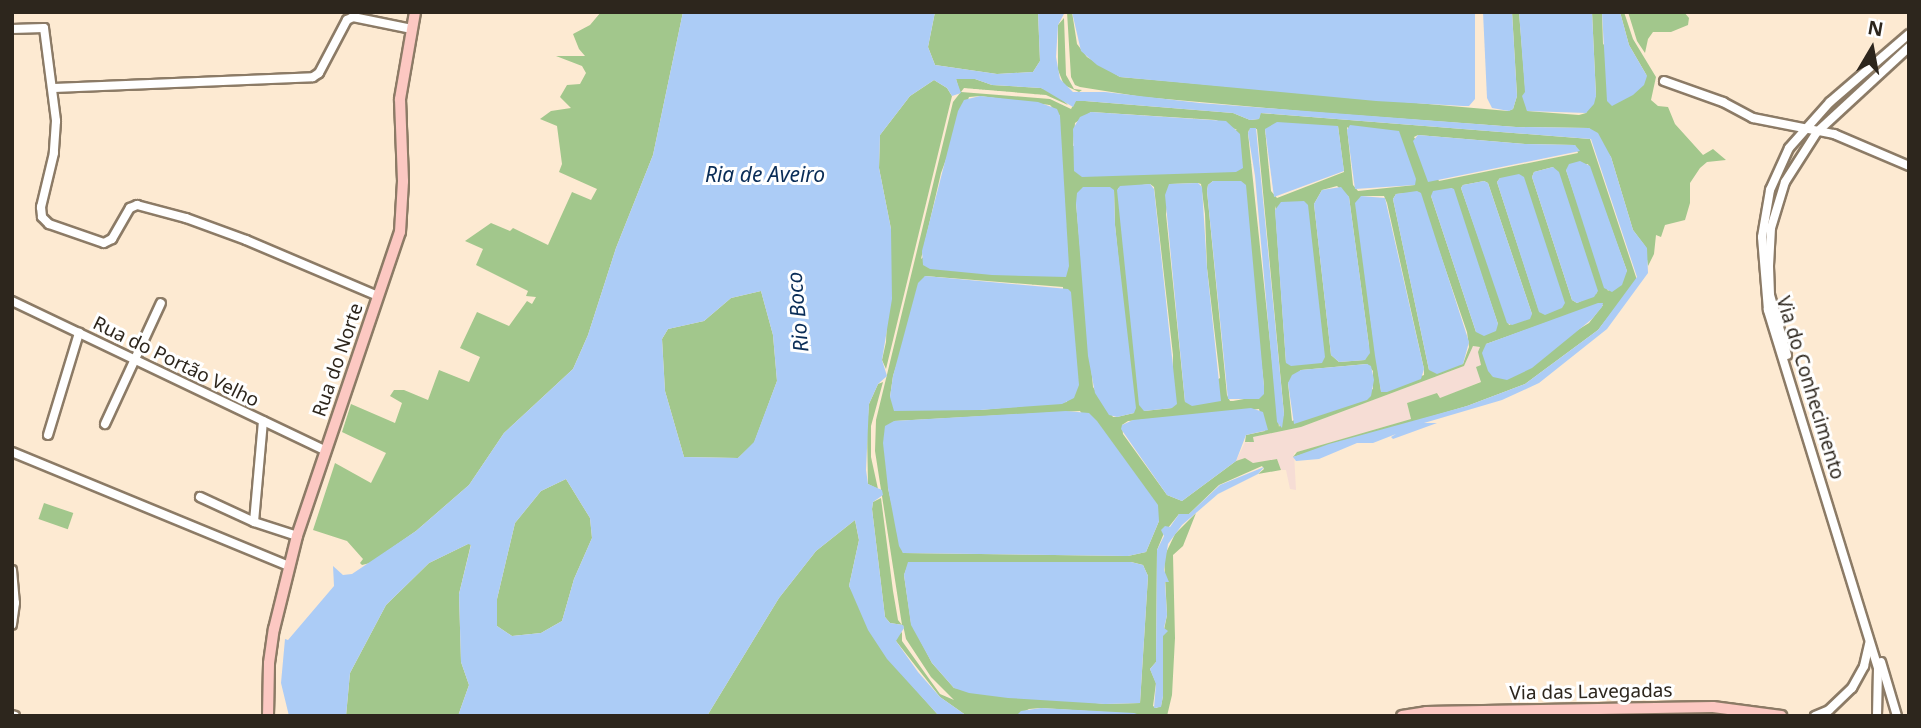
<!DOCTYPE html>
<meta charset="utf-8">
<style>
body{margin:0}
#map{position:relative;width:1921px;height:728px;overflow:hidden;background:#fdead2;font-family:"Noto Sans",sans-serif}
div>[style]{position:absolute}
.industrial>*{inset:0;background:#f6ddd5}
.green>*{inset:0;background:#a2c78c;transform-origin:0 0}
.water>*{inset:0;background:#acccf6}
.roads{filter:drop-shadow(2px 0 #8c7b66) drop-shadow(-2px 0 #8c7b66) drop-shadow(0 2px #8c7b66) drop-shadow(0 -2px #8c7b66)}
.minor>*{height:8px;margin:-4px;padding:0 4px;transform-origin:4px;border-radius:4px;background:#fff}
.major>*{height:10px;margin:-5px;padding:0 5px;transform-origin:5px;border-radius:5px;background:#fcc8c2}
span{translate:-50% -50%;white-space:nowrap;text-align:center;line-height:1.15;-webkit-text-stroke:6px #fff;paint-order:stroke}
.street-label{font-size:19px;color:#2d261d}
.water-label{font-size:21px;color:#0a2d57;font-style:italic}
.frame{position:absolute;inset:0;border:14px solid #2d261d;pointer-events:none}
.north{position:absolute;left:1837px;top:14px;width:70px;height:70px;-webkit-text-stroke:5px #fff;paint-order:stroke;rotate:10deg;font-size:19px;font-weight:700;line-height:28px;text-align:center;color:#2d261d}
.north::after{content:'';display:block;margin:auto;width:24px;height:32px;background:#2d261d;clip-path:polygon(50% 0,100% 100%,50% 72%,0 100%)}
</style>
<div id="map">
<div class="industrial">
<i style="clip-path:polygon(1473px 346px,1481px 347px,1482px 381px,1440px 399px,1438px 393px,1407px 403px,1411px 419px,1294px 453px,1296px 490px,1290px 489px,1286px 470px,1281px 470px,1277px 459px,1253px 463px,1245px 459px,1236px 461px,1245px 442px,1249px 443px,1253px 437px,1301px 427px,1464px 366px)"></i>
</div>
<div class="green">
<i style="clip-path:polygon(601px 12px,683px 12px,653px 155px,616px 248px,588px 335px,573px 369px,504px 433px,469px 485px,416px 531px,370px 563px,362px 565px,360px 563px,363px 559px,347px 541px,313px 530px,335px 463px,371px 483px,386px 453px,342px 432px,351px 404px,395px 423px,402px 403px,390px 396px,394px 390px,404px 390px,428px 400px,439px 370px,469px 382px,480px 357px,460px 348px,477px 312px,509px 326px,527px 301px,532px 304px,536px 297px,526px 296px,528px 291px,476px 265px,483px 249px,465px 241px,491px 223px,510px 231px,513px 228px,548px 245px,572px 192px,591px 200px,597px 189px,559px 172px,562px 164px,557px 126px,540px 119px,551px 111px,571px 108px,560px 97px,567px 85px,580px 84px,586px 73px,582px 66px,556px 56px,585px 56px,579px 49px,573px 34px,590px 25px)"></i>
<i style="clip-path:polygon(935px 12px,1038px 12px,1040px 61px,1033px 72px,997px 74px,935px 65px,928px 47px)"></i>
<i style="clip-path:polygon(1067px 12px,1072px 12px,1077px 44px,1087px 57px,1120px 77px,1508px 111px,1513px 109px,1517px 96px,1512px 12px,1519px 12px,1527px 111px,1579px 115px,1586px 113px,1596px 96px,1592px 12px,1602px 12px,1603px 44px,1647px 76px,1629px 45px,1620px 12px,1624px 12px,1633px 39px,1656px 77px,1651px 100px,1658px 106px,1668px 107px,1675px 124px,1703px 155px,1713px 149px,1726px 160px,1707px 162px,1700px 168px,1690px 183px,1690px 203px,1685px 220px,1665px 225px,1661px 237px,1656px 235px,1654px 254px,1648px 266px,1645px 246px,1633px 230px,1611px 157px,1589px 128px,1516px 127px,1312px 112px,1143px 97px,1080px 87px,1075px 85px,1071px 77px)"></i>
<i style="clip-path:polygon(1628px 12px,1684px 12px,1689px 18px,1688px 25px,1671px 32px,1653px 32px,1648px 39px,1645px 53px,1637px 41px)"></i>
<i style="clip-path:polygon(1064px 18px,1066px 75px,1074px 89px,1082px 90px,1079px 92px,1064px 85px,1058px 70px,1058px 25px)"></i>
<i style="clip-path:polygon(evenodd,956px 79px,975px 79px,992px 85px,1041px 88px,1057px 94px,1068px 105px,1046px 95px,964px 88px,961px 92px,1050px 99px,1071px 109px,1076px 100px,1085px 101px,1233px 113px,1250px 120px,1259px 119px,1260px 113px,1590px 139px,1637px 280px,1598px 330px,1525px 384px,1467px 406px,1293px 457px,1297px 452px,1411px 419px,1407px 403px,1437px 393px,1440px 398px,1481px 382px,1476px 367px,1481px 365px,1478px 352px,1480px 347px,1473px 346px,1464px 366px,1301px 427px,1253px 437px,1254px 442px,1245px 442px,1246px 435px,1265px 431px,1259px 409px,1128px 421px,1122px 425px,1123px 434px,1167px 495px,1182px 501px,1236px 461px,1245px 458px,1253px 463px,1277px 459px,1281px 470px,1258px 474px,1264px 469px,1262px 466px,1219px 485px,1189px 514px,1179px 514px,1164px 533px,1157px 550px,1156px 662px,1150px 669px,1156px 683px,1153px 706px,1156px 708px,1161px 706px,1163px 696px,1163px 635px,1167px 615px,1164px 557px,1175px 534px,1196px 513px,1183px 546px,1173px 555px,1175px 638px,1172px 695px,1167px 716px,1041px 708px,1029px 709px,1016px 716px,967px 716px,940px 697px,896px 641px,896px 637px,902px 632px,902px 641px,940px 694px,954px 700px,931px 677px,906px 639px,903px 625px,890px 623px,885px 617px,872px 509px,873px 502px,881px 498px,893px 591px,898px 620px,902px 625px,875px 451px,876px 420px,953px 102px,960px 93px,956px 79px,980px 96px,1050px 105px,1060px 116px,1060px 140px,921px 259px,941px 173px,969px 97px,980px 96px,956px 79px,1091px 112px,1216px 120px,1237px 130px,1073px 146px,1075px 123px,1091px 112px,956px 79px,1338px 126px,1344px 172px,1277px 198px,1271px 191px,1265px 129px,1338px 126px,956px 79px,1347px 127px,1415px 185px,1358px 191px,1353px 185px,1347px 127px,956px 79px,1257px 129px,1284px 414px,1279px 427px,1248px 133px,1249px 130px,1257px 129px,956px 79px,1418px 135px,1525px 144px,1575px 145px,1578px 153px,1439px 181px,1414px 137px,1418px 135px,956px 79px,1588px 164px,1627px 271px,1608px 291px,1566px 170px,1588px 164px,956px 79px,1553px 167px,1597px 293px,1577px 303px,1572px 300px,1532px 177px,1534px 172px,1553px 167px,956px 79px,1500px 178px,1540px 314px,1497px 182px,1500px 178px,956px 79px,1213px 181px,1241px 181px,1264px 386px,1244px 399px,1233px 401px,1230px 401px,1227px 395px,1207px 191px,1208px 185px,1213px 181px,956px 79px,1484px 181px,1488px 183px,1532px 314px,1509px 325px,1461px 188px,1463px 185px,1484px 181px,956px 79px,1198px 183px,1201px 184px,1205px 214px,1207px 268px,1220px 378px,1185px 402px,1166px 214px,1170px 184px,1198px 183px,956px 79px,1150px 184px,1154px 187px,1173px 355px,1172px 408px,1144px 411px,1118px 188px,1150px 184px,956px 79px,1337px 186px,1349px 197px,1369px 346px,1365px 360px,1339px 362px,1331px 355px,1314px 204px,1322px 190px,1337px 186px,956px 79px,1452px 188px,1498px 324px,1476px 332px,1431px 196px,1452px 188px,956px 79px,1114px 190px,1115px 225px,1134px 413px,1117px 417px,1113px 417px,1093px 387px,1076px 203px,1114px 190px,956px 79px,1419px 192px,1467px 332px,1469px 347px,1463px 364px,1429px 370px,1393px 199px,1396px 194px,1419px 192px,956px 79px,1361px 196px,1384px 196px,1387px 203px,1424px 369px,1424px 375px,1381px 391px,1370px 315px,1361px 196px,956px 79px,1275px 206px,1322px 363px,1286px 363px,1275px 206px,956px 79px,925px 276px,1063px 287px,1067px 402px,980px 410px,890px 397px,893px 376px,925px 276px,956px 79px,1596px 305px,1603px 305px,1589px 323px,1501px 377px,1492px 376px,1486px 344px,1596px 305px,956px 79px,1367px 364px,1373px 371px,1373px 389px,1292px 421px,1288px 383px,1301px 370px,1367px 364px,956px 79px,1080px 411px,1159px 521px,1146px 552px,1128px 556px,903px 553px,888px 488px,894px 421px,1080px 411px,956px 79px,909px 562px,1131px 562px,1143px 565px,1148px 576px,1140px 703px,1105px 704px,954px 688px,932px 663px,911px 623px,904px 575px,909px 562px)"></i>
<i style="clip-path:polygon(934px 80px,947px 88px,952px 96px,886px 369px,882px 360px,886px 342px,891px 229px,879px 168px,880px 135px,910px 96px)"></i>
<i style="clip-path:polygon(761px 291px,773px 335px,777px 381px,754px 443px,738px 458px,684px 457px,665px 391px,662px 339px,668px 329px,704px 321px,731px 298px)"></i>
<i style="clip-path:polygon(883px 382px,871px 426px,871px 457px,878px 489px,868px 484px,867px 429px,869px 404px,878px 384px)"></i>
<i style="clip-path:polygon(566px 479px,590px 518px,592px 538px,574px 579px,562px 621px,541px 633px,512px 636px,497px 626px,497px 599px,515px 523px,541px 491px)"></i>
<i style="left:44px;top:503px;width:31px;height:17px;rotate:19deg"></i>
<i style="clip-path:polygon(855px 520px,859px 540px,849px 586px,908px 681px,939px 716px,707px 716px,779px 598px,816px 551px)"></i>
<i style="clip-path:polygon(468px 544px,471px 544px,459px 594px,461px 662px,469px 685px,458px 716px,346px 716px,350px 673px,386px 605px,429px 563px)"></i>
</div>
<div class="water">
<i style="clip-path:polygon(evenodd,683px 12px,935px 12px,928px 47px,935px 65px,997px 74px,1033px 72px,1040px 61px,1038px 12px,1065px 12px,1058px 25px,1056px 57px,1060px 79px,1073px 92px,1105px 92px,1200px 103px,1516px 127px,1589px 128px,1598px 133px,1611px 157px,1633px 230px,1647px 248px,1648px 273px,1607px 329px,1539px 383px,1502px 400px,1424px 423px,1437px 423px,1393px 439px,1391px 437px,1396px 434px,1373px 443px,1357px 443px,1319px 459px,1296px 461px,1293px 457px,1329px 444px,1467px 406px,1525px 384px,1598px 330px,1637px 277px,1591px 139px,1261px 113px,1259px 119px,1250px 120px,1233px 113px,1085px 101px,1076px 101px,1073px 107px,1041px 88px,992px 85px,975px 79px,956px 79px,961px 93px,952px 96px,947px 88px,934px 80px,910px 96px,880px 135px,879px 168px,891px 229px,892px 299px,882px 360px,887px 376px,878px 384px,869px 404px,866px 470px,868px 484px,882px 490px,883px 495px,873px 502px,872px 509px,885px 617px,890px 623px,903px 625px,904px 628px,896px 641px,918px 672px,940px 697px,967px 716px,939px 716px,887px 659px,868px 630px,849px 586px,859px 540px,855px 520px,816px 551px,779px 598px,707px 716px,458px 716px,469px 685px,461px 662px,459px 594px,471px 545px,468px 544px,429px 563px,386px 605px,350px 673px,346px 716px,289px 716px,281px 683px,285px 639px,288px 640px,334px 586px,333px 566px,343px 575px,352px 574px,416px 531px,469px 485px,504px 433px,573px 369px,588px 335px,616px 248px,653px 155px,683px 12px,761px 291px,773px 335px,777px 381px,754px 442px,738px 458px,684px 457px,665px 391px,662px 339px,668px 329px,704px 321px,731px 298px,761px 291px,683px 12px,566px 479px,590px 518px,592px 538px,574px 579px,562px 621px,541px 633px,512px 636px,497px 626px,497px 599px,515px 523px,541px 491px,566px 479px)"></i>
<i style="clip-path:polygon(1072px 12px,1475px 12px,1475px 99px,1469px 106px,1463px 106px,1376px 101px,1120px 77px,1097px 65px,1081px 51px)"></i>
<i style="clip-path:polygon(1483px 12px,1512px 12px,1517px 96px,1513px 109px,1509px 111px,1492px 108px,1487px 98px)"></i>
<i style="clip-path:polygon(1519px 12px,1592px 12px,1596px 96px,1594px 104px,1586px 113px,1527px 111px,1522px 96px,1525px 92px)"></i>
<i style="clip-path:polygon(1602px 12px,1620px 12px,1629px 45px,1647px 76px,1644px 85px,1633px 95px,1612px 106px,1607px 101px)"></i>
<i style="clip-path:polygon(980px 96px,1038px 102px,1057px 109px,1060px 116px,1069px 266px,1066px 277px,992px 275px,930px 269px,923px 265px,922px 251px,958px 111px,964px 100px)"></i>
<i style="clip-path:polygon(1091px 112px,1226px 121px,1240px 134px,1243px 168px,1236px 172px,1082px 177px,1074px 171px,1073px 129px,1080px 117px)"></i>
<i style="clip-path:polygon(1277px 122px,1338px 126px,1344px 171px,1274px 197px,1265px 129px)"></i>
<i style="clip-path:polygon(1350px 125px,1399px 131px,1416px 179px,1415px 185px,1355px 189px,1347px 130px)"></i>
<i style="clip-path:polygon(1256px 128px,1284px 414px,1282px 428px,1277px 422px,1255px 176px,1248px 133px,1250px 128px)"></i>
<i style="clip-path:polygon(1418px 135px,1525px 144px,1575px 145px,1580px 151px,1428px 182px,1413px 141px)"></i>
<i style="clip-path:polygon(1580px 161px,1590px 166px,1627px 271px,1622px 285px,1612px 292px,1604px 288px,1566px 170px,1569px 164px)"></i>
<i style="clip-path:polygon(1553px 167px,1559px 172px,1598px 291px,1594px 297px,1577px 303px,1572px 300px,1532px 177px,1534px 172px)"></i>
<i style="clip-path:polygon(1519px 174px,1524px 177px,1565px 303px,1562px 308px,1545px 315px,1539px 312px,1497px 182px,1500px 178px)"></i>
<i style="clip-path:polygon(1213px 181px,1241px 181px,1246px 185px,1264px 386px,1264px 394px,1259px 399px,1228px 399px,1207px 191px,1208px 185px)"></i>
<i style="clip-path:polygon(1484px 181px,1488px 183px,1532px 314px,1530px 319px,1512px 325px,1507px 323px,1461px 188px,1463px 185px)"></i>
<i style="clip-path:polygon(1198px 183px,1202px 187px,1207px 268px,1221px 401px,1192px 406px,1185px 402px,1165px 195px,1169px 184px)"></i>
<i style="clip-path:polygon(1150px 184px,1154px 189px,1177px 404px,1172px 408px,1144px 411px,1139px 405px,1117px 190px,1120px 186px)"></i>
<i style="clip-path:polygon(1083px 187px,1110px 187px,1114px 190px,1115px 225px,1136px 408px,1134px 413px,1117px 417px,1109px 415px,1095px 393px,1088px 356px,1076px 203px,1077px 193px)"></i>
<i style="clip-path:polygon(1341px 187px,1349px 197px,1370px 353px,1365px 360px,1339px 362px,1331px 355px,1314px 204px,1322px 190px)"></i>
<i style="clip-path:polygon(1451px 188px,1454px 189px,1498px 324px,1496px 331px,1484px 336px,1476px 332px,1431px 196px,1433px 191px)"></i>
<i style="clip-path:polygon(1417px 191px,1421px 193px,1469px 342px,1463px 364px,1437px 374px,1429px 370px,1393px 199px,1396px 194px)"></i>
<i style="clip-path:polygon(1361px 196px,1385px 198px,1424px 369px,1421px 379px,1387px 392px,1381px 392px,1375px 356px,1355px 203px)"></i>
<i style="clip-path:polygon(1304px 201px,1308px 205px,1325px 357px,1322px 363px,1291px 366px,1286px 363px,1275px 210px,1281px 202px)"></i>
<i style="clip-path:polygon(925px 276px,1068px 289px,1071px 292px,1079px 385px,1074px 398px,1062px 404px,980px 410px,894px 411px,890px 397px,893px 376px,918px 283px)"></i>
<i style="clip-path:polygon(1598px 303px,1603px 303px,1602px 307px,1592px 319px,1532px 368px,1507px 380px,1493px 377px,1488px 371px,1482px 353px,1486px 344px)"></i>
<i style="clip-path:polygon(1367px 364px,1371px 366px,1374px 380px,1371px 396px,1367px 400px,1294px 424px,1288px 383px,1292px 375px,1301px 370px)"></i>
<i style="clip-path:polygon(1251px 408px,1263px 412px,1268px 430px,1246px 435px,1236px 461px,1182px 501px,1167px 495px,1121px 429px,1122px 425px,1133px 420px)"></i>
<i style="clip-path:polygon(1066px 411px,1089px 413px,1097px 421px,1158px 505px,1159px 521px,1146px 552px,1128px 556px,903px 553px,899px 546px,888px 488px,883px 443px,885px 426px,894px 421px)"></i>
<i style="clip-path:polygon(1264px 467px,1258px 474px,1218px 494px,1182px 525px,1168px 544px,1164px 570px,1169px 582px,1165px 582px,1167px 615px,1164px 628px,1168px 631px,1163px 636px,1163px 696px,1161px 707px,1154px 708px,1156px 684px,1150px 669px,1156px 662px,1157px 550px,1164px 536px,1161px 530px,1165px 526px,1170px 527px,1179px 514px,1189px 514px,1220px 485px)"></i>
<i style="clip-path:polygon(908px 562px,1131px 562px,1143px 565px,1148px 576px,1140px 703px,1105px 704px,1008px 698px,969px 693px,954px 688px,932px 663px,911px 625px,904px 575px)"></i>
<i style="clip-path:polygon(1041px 708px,1134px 713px,1143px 716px,1016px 716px,1021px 711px)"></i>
</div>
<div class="roads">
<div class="minor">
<i style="left:12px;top:29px;width:32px;rotate:-2deg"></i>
<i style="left:44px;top:28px;width:94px;rotate:82.6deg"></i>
<i style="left:56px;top:121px;width:32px;rotate:94deg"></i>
<i style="left:54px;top:153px;width:56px;rotate:103.5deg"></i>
<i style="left:41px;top:207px;width:10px;rotate:84deg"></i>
<i style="left:42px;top:217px;width:10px;rotate:45deg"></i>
<i style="left:49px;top:224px;width:58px;rotate:19.1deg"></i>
<i style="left:104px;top:243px;width:9px;rotate:-27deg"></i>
<i style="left:112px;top:239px;width:36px;rotate:-60deg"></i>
<i style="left:130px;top:208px;width:8px;rotate:-23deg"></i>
<i style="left:137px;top:205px;width:51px;rotate:14.9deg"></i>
<i style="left:186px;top:218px;width:64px;rotate:20.1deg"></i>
<i style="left:246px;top:240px;width:143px;rotate:23deg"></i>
<i style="left:1664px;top:81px;width:63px;rotate:19.6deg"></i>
<i style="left:1723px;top:102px;width:34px;rotate:28deg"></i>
<i style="left:1753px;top:118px;width:83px;rotate:11.2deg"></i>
<i style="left:1834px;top:134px;width:82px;rotate:23.1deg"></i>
<i style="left:54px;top:88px;width:259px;rotate:-2.4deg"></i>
<i style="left:313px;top:77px;width:7px;rotate:-34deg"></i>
<i style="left:319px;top:73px;width:60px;rotate:-62.2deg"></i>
<i style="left:347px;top:20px;width:7px;rotate:-27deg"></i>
<i style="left:353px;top:17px;width:60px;rotate:11.5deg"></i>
<i style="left:12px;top:301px;width:348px;rotate:25.5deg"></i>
<i style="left:1787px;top:355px;width:62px;rotate:-105.8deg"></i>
<i style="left:1770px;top:295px;width:29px;rotate:-92deg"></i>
<i style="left:1769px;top:266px;width:38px;rotate:-87deg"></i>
<i style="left:1771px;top:228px;width:48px;rotate:-73.1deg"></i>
<i style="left:1785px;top:182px;width:59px;rotate:-57.4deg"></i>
<i style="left:1817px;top:132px;width:125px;rotate:-42.7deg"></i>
<i style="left:263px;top:421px;width:101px;rotate:95.1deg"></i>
<i style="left:254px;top:522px;width:45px;rotate:18deg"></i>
<i style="left:105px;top:424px;width:133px;rotate:-65.2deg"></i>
<i style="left:48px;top:435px;width:107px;rotate:-73.1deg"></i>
<i style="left:12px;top:452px;width:300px;rotate:22.4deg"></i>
<i style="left:200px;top:497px;width:60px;rotate:24.8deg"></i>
<i style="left:12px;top:570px;width:33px;rotate:85deg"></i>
<i style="left:15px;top:603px;width:22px;rotate:98deg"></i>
<i style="left:1881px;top:662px;width:56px;rotate:73.5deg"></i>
<i style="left:12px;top:715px;width:3px;rotate:18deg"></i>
<i style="left:1815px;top:716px;width:15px;rotate:-23deg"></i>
<i style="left:1829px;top:710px;width:32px;rotate:-44deg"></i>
<i style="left:1852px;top:688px;width:25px;rotate:-61deg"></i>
<i style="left:1864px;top:666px;width:23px;rotate:-77deg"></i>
<i style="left:1877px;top:716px;width:48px;rotate:-88.8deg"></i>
<i style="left:1878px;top:668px;width:375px;rotate:-107.1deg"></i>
<i style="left:1768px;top:310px;width:73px;rotate:-94.7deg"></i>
<i style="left:1762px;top:237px;width:48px;rotate:-80.3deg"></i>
<i style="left:1770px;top:190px;width:46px;rotate:-65.7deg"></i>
<i style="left:1789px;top:148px;width:62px;rotate:-48.3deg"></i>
<i style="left:1830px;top:102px;width:104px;rotate:-40.7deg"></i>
</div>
<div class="major">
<i style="left:268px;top:716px;width:53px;rotate:-88.9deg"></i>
<i style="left:269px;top:663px;width:34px;rotate:-82deg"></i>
<i style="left:274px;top:629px;width:96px;rotate:-76.1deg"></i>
<i style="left:297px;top:536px;width:321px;rotate:-71.3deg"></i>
<i style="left:400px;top:232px;width:51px;rotate:-86.6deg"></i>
<i style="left:403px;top:181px;width:82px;rotate:-92.1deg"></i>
<i style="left:400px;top:99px;width:88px;rotate:-80.2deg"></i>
<i style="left:1402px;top:716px;width:24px;rotate:-9deg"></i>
<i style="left:1426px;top:712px;width:287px;rotate:-1deg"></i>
<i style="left:1713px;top:707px;width:69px;rotate:7.5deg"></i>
</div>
</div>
<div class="street-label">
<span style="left:338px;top:360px;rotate:-71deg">Rua do Norte</span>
<span style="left:176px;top:362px;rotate:26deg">Rua do Portão Velho</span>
<span style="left:1810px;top:388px;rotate:73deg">Via do Conhecimento</span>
<span style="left:1591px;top:692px;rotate:-1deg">Via das Lavegadas</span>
</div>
<div class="water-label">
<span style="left:765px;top:174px">Ria de Aveiro</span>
<span style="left:797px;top:312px;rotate:-95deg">Rio Boco</span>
</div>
<div class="frame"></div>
<div class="north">N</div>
</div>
